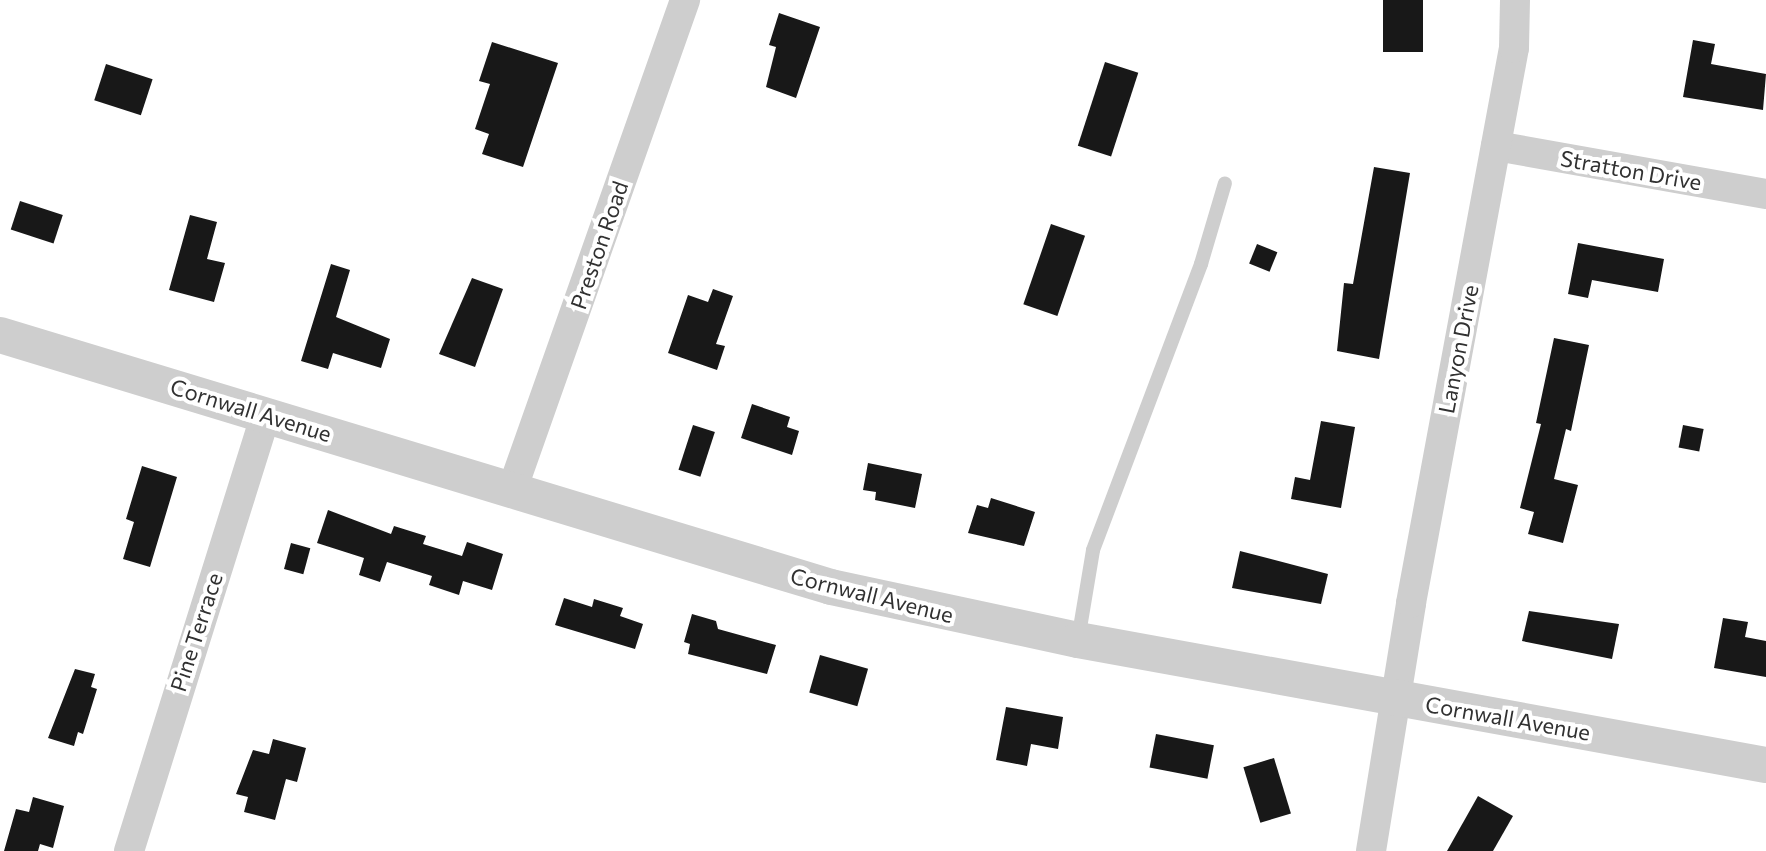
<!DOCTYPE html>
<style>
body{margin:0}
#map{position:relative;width:1766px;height:851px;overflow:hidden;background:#fff;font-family:Commissioner,sans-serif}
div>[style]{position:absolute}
.building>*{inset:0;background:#181818;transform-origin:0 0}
.service>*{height:14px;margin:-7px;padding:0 7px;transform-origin:7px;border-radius:7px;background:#cecece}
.minor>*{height:30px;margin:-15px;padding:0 15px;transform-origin:15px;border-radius:15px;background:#cecece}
.tertiary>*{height:36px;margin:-18px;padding:0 18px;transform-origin:18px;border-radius:18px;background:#cecece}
span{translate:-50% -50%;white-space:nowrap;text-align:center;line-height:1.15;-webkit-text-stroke:8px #fff;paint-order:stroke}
.street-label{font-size:22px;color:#313131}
</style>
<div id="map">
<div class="building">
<i style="left:1383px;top:0;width:40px;height:52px"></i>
<i style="clip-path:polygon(779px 13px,820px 27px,796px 98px,766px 87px,776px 47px,769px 45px)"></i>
<i style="clip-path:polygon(1693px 40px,1715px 44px,1711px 64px,1766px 74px,1763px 110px,1683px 97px)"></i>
<i style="clip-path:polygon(492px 42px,558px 63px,523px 167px,482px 154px,489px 134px,475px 129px,490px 84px,479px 81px)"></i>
<i style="left:1105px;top:62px;width:35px;height:88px;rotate:18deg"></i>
<i style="left:106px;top:64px;width:49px;height:38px;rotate:18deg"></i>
<i style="clip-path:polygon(1374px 167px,1410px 173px,1379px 359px,1337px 351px,1344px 283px,1353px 284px)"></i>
<i style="left:20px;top:201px;width:45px;height:30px;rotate:18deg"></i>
<i style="clip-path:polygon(190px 215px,217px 222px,207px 259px,225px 263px,214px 302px,169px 290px)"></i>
<i style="left:1051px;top:224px;width:36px;height:85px;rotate:19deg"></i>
<i style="clip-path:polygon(1578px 243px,1664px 259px,1658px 292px,1592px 280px,1588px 298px,1568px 294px)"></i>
<i style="left:1257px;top:244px;width:22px;height:21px;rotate:22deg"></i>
<i style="clip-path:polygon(331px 264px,350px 270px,336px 317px,390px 339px,381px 368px,333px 353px,328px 369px,301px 361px)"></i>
<i style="clip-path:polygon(472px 278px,503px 289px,475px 367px,439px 354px)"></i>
<i style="clip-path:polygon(713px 289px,733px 296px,716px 344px,725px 346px,717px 370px,668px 353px,688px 295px,708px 302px)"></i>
<i style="clip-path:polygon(1554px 338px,1589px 345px,1571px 431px,1566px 429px,1554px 479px,1578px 485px,1563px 543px,1528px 534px,1534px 512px,1520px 508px,1541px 424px,1536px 423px)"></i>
<i style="clip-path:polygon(752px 404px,790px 417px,787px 427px,799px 431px,792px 455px,741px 438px)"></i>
<i style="clip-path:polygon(1321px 421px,1355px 427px,1341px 508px,1291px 499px,1295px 477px,1310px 480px)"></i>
<i style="left:693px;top:425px;width:23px;height:47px;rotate:18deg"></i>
<i style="left:1683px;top:425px;width:21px;height:23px;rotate:11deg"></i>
<i style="clip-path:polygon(868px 463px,922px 474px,915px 508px,875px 500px,876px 492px,863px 490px)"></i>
<i style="clip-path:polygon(142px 466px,177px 477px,150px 567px,123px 559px,134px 522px,126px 519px)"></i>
<i style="clip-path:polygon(991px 498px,1035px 512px,1024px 546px,968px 533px,977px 505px,988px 508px)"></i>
<i style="clip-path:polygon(328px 510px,391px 534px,394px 526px,426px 536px,423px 544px,462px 556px,467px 542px,503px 554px,492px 590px,463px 581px,459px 595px,429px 585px,432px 576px,387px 562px,380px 582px,359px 575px,364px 558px,317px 543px)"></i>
<i style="left:291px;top:543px;width:20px;height:27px;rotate:15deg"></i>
<i style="clip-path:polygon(1240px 551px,1328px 574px,1321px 604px,1232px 588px)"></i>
<i style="clip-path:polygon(564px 598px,592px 607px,594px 599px,623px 608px,620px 616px,643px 624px,635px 649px,555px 625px)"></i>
<i style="clip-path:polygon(1529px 611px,1619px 624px,1612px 659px,1522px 641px)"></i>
<i style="clip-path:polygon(692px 614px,716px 621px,718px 629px,776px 645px,767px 674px,688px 654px,690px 644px,684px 642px)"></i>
<i style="clip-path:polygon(1723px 618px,1748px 622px,1745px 637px,1766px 641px,1766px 677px,1714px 668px)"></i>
<i style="left:820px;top:655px;width:50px;height:39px;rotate:16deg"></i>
<i style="clip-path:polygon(75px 669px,95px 674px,91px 687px,97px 689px,83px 734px,78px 732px,74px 746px,48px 738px)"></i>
<i style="clip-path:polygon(1006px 707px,1063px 717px,1058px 749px,1031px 744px,1027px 766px,996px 760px)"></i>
<i style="left:1156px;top:734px;width:59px;height:34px;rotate:11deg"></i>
<i style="clip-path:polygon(273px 739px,306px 748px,297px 782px,286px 779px,275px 820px,244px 812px,248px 797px,236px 794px,253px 750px,269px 754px)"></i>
<i style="left:1274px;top:758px;width:58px;height:32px;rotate:73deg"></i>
<i style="clip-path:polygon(1478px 796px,1513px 816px,1493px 851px,1447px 851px)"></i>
<i style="clip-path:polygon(33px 797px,64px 806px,53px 848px,40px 844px,38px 851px,4px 851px,16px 809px,29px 812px)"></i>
</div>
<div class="service">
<i style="left:1078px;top:640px;width:91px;rotate:-80.5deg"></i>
<i style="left:1093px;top:550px;width:306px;rotate:-69.3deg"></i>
<i style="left:1201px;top:264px;width:84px;rotate:-73.5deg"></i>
</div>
<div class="minor">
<i style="left:1496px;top:146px;width:274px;rotate:10.1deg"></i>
<i style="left:512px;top:490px;width:520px;rotate:-70.55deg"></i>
<i style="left:129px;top:851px;width:458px;rotate:-72.6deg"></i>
<i style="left:1371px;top:851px;width:251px;rotate:-80.8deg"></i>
<i style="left:1411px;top:603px;width:564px;rotate:-79.49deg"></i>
<i style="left:1514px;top:48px;width:48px;rotate:-88.8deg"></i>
</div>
<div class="tertiary">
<i style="left:0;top:335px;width:868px;rotate:16.87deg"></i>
<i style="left:831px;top:587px;width:253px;rotate:12.1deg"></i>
<i style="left:1078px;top:640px;width:699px;rotate:10.3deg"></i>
</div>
<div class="street-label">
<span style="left:1631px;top:170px;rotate:10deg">Stratton Drive</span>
<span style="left:599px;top:245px;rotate:-71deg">Preston Road</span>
<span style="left:1458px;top:349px;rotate:-79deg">Lanyon Drive</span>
<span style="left:251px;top:410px;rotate:17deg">Cornwall Avenue</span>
<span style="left:872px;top:595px;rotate:14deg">Cornwall Avenue</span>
<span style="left:196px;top:632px;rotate:-72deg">Pine Terrace</span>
<span style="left:1508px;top:718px;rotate:10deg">Cornwall Avenue</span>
</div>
</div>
